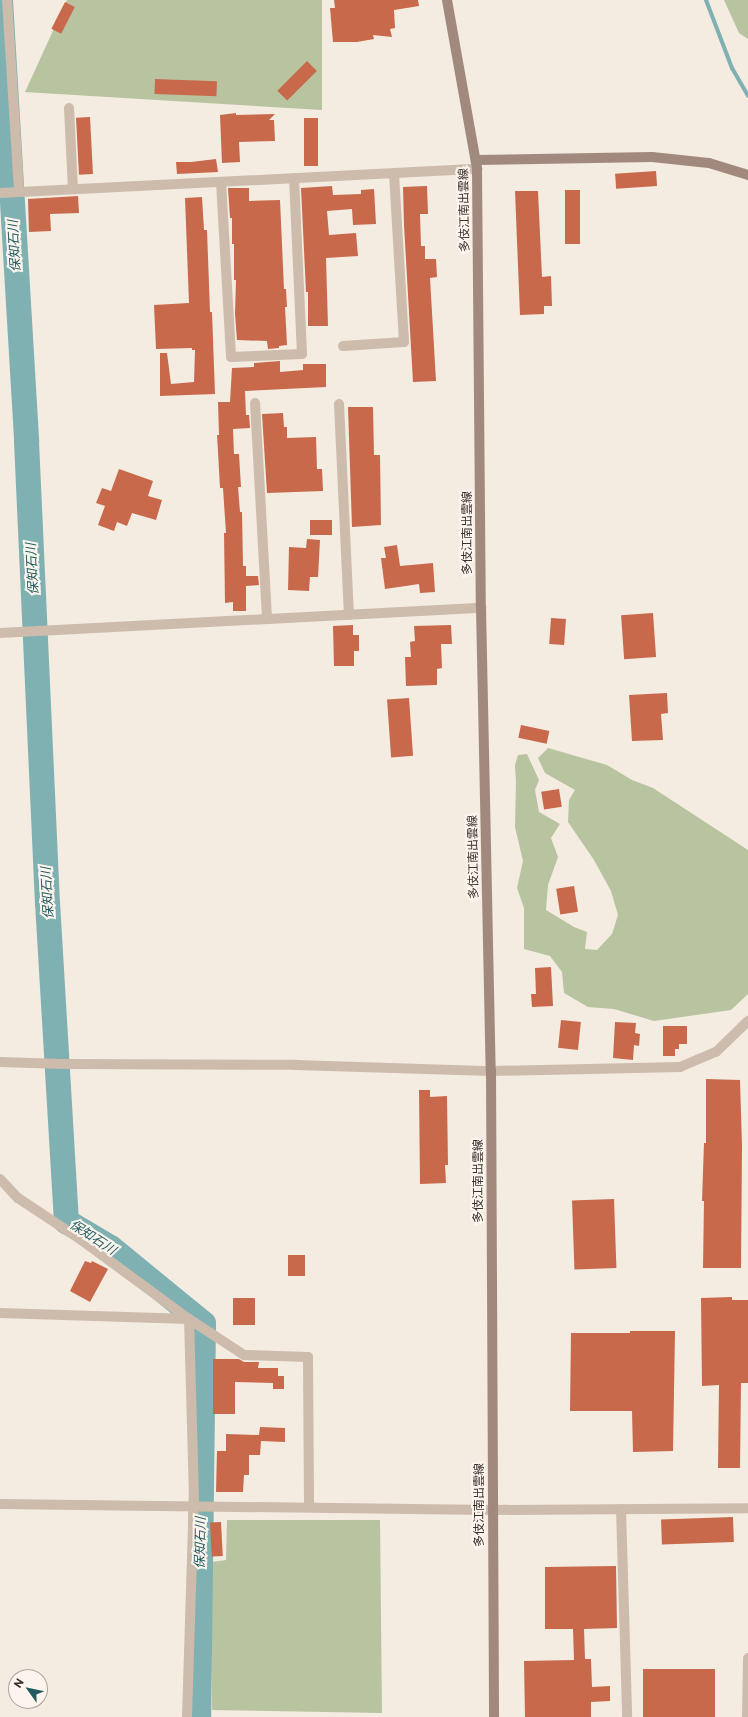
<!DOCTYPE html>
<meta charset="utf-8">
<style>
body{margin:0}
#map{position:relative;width:748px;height:1717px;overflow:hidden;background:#f4ebe1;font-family:Commissioner,"Noto Sans JP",sans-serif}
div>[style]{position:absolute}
.green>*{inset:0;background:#b8c4a0}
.stream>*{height:4px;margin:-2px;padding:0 2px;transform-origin:2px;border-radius:2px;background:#7fb0b2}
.river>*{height:25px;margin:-12.5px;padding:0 12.5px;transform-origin:12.5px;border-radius:12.5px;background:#7fb0b2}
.building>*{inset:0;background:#c8694b;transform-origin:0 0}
.street>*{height:10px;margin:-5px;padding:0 5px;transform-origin:5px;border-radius:5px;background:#cdbbac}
.secondary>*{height:10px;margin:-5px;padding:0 5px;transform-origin:5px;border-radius:5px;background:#a18a7d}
span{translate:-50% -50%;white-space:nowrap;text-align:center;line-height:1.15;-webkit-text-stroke:4px #fbf5ee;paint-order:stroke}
.street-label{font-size:12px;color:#3b302b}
.water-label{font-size:13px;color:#1f5a5e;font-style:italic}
.north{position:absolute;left:8px;top:1669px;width:40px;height:40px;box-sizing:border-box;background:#fbf5ee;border:1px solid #aea6a0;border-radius:50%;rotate:303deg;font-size:11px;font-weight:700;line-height:16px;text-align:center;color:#3b302b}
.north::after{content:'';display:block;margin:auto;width:14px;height:18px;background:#1f5a5e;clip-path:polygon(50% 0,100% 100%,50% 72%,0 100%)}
</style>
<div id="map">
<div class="green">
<i style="clip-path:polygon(67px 0,322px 0,322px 110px,25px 92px)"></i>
<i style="clip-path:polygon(724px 0,748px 0,748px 39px,739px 33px)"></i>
<i style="clip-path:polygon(548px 748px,607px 765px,632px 780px,653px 788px,748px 850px,748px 994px,731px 1010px,654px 1021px,614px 1009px,588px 1007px,564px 993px,562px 972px,550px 956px,524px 949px,524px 908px,517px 888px,523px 861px,515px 827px,516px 782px,515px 765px,518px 755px,527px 754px,539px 780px,535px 790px,539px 812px,560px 824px,551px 838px,558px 857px,548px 885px,546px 910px,574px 927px,587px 932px,585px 949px,597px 950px,612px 934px,618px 915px,611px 891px,594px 860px,568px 822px,569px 800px,575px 790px,545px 773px,538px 758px)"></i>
<i style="clip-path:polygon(227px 1520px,380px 1520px,382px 1713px,212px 1710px,212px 1562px,226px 1560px)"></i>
</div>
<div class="stream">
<i style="left:706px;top:0;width:73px;rotate:69.1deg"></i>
<i style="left:732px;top:68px;width:32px;rotate:60deg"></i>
</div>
<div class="river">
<i style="left:0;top:0;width:442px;rotate:86.6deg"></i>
<i style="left:26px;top:441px;width:461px;rotate:87.4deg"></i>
<i style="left:47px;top:902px;width:320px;rotate:86.6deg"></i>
<i style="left:66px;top:1221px;width:51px;rotate:30.6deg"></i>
<i style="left:110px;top:1247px;width:120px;rotate:39.3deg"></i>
<i style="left:203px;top:1323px;width:394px;rotate:90.7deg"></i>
</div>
<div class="building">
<i style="clip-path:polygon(334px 0,418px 0,419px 6px,394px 10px,395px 28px,390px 29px,392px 37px,373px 35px,374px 39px,357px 42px,333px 42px,330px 8px,335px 8px)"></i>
<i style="left:65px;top:2px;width:11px;height:30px;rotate:27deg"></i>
<i style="left:307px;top:61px;width:14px;height:42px;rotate:45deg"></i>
<i style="left:155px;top:79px;width:62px;height:15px;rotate:2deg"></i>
<i style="clip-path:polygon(236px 113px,236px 115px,275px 114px,269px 120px,274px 120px,275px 141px,239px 142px,240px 162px,222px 163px,220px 115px)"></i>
<i style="left:90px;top:117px;width:57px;height:14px;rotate:87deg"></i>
<i style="left:304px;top:118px;width:14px;height:48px"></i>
<i style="clip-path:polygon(216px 159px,218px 172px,177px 174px,176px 162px,191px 162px)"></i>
<i style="left:656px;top:171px;width:15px;height:41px;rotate:86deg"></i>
<i style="clip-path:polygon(332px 186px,333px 195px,361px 194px,361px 190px,374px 189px,376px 224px,353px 225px,352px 209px,327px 211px,329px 235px,356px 233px,358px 256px,326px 258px,328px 326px,308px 326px,308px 292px,306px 292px,301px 188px)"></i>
<i style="clip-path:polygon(427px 186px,428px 214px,420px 214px,421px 246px,425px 246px,425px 259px,436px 259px,437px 277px,430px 278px,436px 381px,413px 382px,404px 225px,403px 187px)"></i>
<i style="clip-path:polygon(228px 188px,249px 188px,249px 201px,280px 200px,284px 289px,286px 289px,287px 307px,285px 307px,287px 345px,279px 346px,279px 348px,268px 349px,267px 341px,237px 340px,235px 314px,236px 280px,234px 280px,234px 244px,232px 244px,232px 218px,230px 218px)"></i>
<i style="left:565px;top:190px;width:15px;height:54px"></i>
<i style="clip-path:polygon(515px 191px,538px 191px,542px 277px,551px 276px,552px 306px,544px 306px,544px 314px,520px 315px)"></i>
<i style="clip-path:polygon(78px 196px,79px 213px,50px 214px,51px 231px,29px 232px,28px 199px)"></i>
<i style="clip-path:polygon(202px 197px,204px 230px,207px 230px,210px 312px,212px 312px,215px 394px,160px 396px,160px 353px,167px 353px,171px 384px,194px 382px,195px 350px,192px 350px,192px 348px,156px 349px,154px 305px,189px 303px,185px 198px)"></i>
<i style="clip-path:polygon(280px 361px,280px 372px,303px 370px,303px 364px,326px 364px,326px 387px,245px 391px,246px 415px,249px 415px,250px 428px,233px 429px,234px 454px,239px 454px,241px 487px,238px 487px,240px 512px,242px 512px,243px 566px,246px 566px,246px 576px,258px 576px,259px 585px,246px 586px,246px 611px,233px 611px,233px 602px,225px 603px,224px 533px,226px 533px,223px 488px,220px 488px,218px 451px,217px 435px,219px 435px,218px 402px,230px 402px,232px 368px,254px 367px,254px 363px)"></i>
<i style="clip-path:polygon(348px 407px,373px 407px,374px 455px,380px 455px,381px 525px,352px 527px)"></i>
<i style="clip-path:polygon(283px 413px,284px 427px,287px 427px,287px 438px,316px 437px,317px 469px,322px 469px,323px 491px,267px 493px,262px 414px)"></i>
<i style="clip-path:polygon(119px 469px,153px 481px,148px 496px,162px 500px,156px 520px,132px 513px,127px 526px,117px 522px,114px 531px,98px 525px,105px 506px,96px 503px,102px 488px,111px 491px)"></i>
<i style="left:310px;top:520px;width:22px;height:15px"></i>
<i style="clip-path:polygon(307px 539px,320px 540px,318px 577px,310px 577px,309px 591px,288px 590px,289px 547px,306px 548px)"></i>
<i style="clip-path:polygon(397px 545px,400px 566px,433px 563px,435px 592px,420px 593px,419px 584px,385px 589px,381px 558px,386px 558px,384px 547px)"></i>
<i style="left:653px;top:613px;width:44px;height:32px;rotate:86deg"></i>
<i style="left:551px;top:618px;width:15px;height:26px;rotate:4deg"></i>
<i style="clip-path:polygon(353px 625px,353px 635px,359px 635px,359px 651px,354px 651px,354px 666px,334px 666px,333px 626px)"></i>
<i style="clip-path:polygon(451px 625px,452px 644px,441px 644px,442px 668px,437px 669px,437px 685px,406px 686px,405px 657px,411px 657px,410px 642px,415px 641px,414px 626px)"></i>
<i style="clip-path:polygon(667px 693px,668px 713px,661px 714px,663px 740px,632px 741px,629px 695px)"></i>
<i style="left:409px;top:698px;width:58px;height:22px;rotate:86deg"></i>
<i style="left:521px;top:725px;width:29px;height:13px;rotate:12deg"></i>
<i style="left:559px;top:789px;width:18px;height:18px;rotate:81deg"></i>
<i style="left:574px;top:886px;width:26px;height:18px;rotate:81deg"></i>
<i style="clip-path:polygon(551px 967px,553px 1006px,532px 1007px,531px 994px,536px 994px,535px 968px)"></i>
<i style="left:561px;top:1020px;width:20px;height:28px;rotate:6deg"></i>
<i style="clip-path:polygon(615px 1022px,636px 1023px,635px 1033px,640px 1034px,639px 1046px,634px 1045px,633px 1060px,613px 1058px)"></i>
<i style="clip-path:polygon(663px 1026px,687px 1026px,687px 1044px,679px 1044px,679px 1049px,675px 1049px,675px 1056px,663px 1056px)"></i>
<i style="clip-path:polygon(706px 1079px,740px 1080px,742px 1146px,741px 1268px,703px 1268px,704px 1201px,702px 1201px,704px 1143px,706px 1143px)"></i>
<i style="clip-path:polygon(419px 1090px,430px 1090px,430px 1097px,447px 1096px,448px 1165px,445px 1165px,446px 1183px,420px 1184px)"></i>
<i style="left:614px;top:1199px;width:69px;height:42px;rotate:88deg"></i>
<i style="left:288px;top:1255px;width:17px;height:21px"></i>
<i style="clip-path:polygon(85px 1261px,91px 1263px,92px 1261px,108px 1269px,90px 1302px,70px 1291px)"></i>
<i style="clip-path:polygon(732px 1297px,732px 1300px,748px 1300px,748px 1383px,741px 1383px,740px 1468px,718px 1468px,719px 1385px,702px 1386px,701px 1298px)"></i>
<i style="left:233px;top:1298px;width:22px;height:27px"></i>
<i style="clip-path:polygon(630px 1331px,675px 1331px,673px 1451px,633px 1452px,632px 1411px,570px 1411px,571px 1333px,630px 1333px)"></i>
<i style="clip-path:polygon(213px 1359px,239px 1359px,244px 1362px,259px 1362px,258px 1368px,278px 1368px,278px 1376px,284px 1376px,284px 1389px,273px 1389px,273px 1383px,235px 1382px,235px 1414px,213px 1414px)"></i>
<i style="clip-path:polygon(260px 1427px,285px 1428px,285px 1442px,261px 1441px,260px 1455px,249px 1455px,249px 1475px,244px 1475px,243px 1492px,216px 1492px,217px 1451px,226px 1451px,226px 1434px,259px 1435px)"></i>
<i style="left:733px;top:1517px;width:25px;height:72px;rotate:88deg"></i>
<i style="left:221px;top:1522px;width:34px;height:11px;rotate:87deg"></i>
<i style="clip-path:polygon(616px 1566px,617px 1628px,584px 1629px,585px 1659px,591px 1659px,592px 1687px,610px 1686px,610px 1701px,591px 1702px,591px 1717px,525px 1717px,524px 1661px,574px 1660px,573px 1629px,545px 1629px,545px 1567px)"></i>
<i style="left:643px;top:1669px;width:72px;height:48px"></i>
</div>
<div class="street">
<i style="left:7px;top:0;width:192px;rotate:86.4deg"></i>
<i style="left:69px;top:108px;width:81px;rotate:87.2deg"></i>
<i style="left:221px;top:182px;width:175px;rotate:86.7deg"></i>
<i style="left:231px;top:357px;width:71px;rotate:-2.4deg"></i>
<i style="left:302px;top:354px;width:176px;rotate:-92.6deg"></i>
<i style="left:0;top:193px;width:478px;rotate:-2.9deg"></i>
<i style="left:343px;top:346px;width:61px;rotate:-3.8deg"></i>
<i style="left:404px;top:342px;width:169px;rotate:-93.4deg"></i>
<i style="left:255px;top:403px;width:215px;rotate:86.8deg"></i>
<i style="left:339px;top:404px;width:211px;rotate:87.3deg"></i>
<i style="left:0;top:633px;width:482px;rotate:-3deg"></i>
<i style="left:0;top:1062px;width:63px;rotate:1.8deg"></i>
<i style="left:63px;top:1064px;width:233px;rotate:0.2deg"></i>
<i style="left:296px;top:1065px;width:195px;rotate:1.8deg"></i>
<i style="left:491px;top:1071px;width:189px;rotate:-1.2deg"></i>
<i style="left:680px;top:1067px;width:39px;rotate:-23deg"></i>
<i style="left:716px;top:1052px;width:45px;rotate:-44.1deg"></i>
<i style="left:0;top:1179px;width:26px;rotate:47deg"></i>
<i style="left:18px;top:1198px;width:74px;rotate:33.5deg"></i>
<i style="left:80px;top:1239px;width:135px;rotate:36.3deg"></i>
<i style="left:189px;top:1319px;width:66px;rotate:33.2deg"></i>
<i style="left:244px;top:1355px;width:64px;rotate:1.8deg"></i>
<i style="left:308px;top:1357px;width:149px;rotate:89.6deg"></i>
<i style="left:0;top:1313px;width:189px;rotate:1.8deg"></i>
<i style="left:0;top:1504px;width:492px;rotate:0.7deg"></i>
<i style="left:492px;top:1510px;width:256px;rotate:-0.4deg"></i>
<i style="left:621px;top:1509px;width:208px;rotate:88.3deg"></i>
<i style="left:187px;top:1717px;width:220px;rotate:-88.2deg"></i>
<i style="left:194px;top:1497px;width:178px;rotate:-91.6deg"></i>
<i style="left:747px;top:1717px;width:59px;rotate:-89deg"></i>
</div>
<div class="secondary">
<i style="left:447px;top:0;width:172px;rotate:79.9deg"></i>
<i style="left:477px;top:169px;width:439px;rotate:89.5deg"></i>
<i style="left:481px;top:608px;width:463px;rotate:88.8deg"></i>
<i style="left:491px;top:1071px;width:646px;rotate:89.73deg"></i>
<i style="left:476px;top:160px;width:176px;rotate:-1deg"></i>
<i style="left:652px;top:157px;width:57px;rotate:6deg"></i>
<i style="left:709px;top:163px;width:41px;rotate:17.1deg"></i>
</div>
<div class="street-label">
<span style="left:464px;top:210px;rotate:-91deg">多伎江南出雲線</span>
<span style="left:467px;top:533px;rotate:-90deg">多伎江南出雲線</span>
<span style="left:473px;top:857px;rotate:-91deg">多伎江南出雲線</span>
<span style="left:478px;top:1181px;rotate:-90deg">多伎江南出雲線</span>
<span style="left:479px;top:1505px;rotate:-90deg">多伎江南出雲線</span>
</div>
<div class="water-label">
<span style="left:14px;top:246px;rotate:-93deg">保知石川</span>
<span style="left:32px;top:569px;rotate:-93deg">保知石川</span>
<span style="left:47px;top:893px;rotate:-93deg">保知石川</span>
<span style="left:93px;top:1237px;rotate:33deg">保知石川</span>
<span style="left:200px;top:1543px;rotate:-89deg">保知石川</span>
</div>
<div class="north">N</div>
</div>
